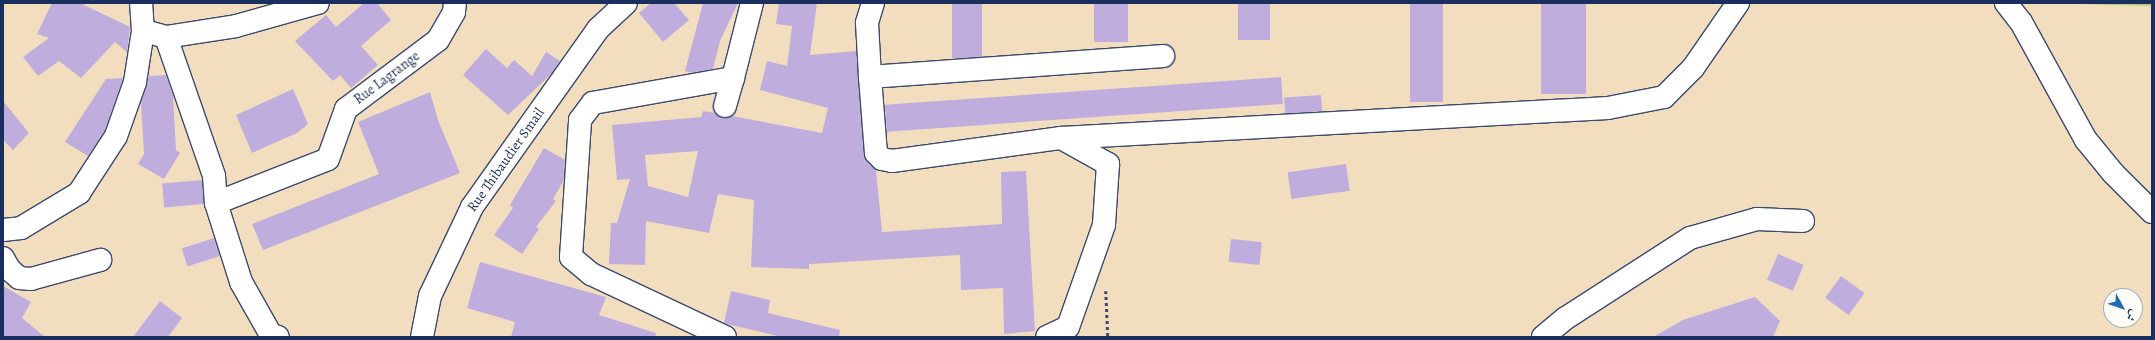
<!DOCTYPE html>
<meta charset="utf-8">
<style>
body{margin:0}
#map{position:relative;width:2155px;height:340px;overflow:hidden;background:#f2debf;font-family:Alegreya,Amiri,serif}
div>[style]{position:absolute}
.green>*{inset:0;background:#add17a}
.building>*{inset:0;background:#bfaddd;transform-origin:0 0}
.path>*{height:2.5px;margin-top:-1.25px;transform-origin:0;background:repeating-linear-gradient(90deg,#3b496d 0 3px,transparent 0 6px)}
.roads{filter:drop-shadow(1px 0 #3b496d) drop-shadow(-1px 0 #3b496d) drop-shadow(0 1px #3b496d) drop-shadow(0 -1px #3b496d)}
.minor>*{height:22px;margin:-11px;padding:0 11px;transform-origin:11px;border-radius:11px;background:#fff}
span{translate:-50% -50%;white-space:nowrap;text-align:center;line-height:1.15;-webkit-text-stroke:4px #fdfcf7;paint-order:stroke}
.street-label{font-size:14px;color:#1b2f5e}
.frame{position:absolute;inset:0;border:4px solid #1b2f5e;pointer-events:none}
.north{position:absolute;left:2103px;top:288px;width:40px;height:40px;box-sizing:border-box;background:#fdfcf7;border:1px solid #a3aaba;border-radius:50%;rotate:130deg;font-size:11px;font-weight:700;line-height:16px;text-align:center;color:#1b2f5e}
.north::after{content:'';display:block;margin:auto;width:14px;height:18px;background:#1f6fb2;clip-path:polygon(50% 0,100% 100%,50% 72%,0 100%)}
</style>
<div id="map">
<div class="green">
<i style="clip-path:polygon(2076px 3px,2152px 3px,2152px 6px,2076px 4px)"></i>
</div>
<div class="building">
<i style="clip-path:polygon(52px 3px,80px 3px,130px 27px,127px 52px,115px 42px,81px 78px,59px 61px,38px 76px,23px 57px,49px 38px,37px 34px)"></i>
<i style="clip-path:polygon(364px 3px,377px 3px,391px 20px,361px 46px,378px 65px,351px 88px,340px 75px,333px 81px,295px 41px,326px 15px,336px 27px)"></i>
<i style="clip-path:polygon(651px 3px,674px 3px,689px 20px,663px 42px,639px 13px)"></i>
<i style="clip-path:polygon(703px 3px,738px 3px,720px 41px,713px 69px,692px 73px,685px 71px)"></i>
<i style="clip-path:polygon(evenodd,779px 3px,817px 3px,810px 55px,856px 51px,864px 154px,867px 162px,876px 170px,882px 232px,1002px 224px,1001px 172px,1026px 171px,1035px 331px,1004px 334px,1003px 288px,961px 290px,960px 255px,809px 264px,809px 269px,751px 267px,754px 200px,718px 194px,709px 233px,646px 221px,645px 265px,609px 264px,611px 223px,617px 223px,630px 179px,617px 180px,612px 125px,701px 117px,703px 111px,715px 113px,722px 118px,732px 116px,822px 133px,828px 108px,760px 90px,767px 61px,787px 66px,792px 26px,776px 24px,779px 3px,698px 151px,688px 197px,648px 186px,645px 155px,698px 151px)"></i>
<i style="left:952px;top:3px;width:30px;height:55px"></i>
<i style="left:1094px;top:3px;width:34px;height:39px"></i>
<i style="left:1238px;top:3px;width:32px;height:37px"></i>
<i style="left:1410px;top:3px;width:33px;height:99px"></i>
<i style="left:1541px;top:3px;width:45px;height:91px"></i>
<i style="clip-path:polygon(486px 49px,507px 68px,514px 60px,532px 76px,546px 52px,560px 61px,551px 74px,508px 115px,463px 75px)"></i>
<i style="clip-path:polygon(166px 75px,173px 96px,176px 150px,180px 153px,164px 179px,138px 164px,144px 154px,141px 103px,149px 76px)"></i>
<i style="left:1281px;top:77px;width:27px;height:397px;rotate:86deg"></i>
<i style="clip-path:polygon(123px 78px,105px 130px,88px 156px,65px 142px,106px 79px)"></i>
<i style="clip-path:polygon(293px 89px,308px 124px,297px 133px,252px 153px,236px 115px)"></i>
<i style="clip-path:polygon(430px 92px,438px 120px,460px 173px,263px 250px,252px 224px,379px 174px,358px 122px)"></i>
<i style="left:1321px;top:95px;width:16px;height:37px;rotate:86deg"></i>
<i style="clip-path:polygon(3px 101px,29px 133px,13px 150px,3px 140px)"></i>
<i style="clip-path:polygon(544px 148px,565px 160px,564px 180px,553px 199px,556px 201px,536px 227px,539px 229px,522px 254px,494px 235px,513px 208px,510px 205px)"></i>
<i style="left:1346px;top:164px;width:27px;height:59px;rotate:82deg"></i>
<i style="left:202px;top:180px;width:24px;height:40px;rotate:85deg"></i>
<i style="left:214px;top:238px;width:19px;height:34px;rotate:72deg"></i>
<i style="left:1231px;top:239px;width:31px;height:23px;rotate:6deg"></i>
<i style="left:1778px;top:254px;width:28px;height:28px;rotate:23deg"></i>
<i style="clip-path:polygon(480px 262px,606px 297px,599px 315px,656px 333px,655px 337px,511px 337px,515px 322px,467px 308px)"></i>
<i style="left:1841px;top:276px;width:29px;height:27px;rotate:36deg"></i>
<i style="clip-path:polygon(3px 286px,31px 302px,22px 318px,45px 337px,3px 337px)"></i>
<i style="clip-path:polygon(731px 291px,770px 300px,768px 313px,840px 330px,839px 337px,782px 337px,727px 324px,724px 323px)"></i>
<i style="clip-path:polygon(1755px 297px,1780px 321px,1773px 337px,1653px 337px,1683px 320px)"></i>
<i style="clip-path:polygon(160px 301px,182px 318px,168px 337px,133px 337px)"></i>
</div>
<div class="path">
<i style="left:1106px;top:291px;width:46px;rotate:87.5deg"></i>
</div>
<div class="roads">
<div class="minor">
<i style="left:873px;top:3px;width:21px;rotate:107deg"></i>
<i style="left:867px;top:23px;width:54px;rotate:86.8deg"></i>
<i style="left:870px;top:77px;width:76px;rotate:85.5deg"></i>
<i style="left:876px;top:153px;width:8px;rotate:45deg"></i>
<i style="left:882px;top:159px;width:10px;rotate:11deg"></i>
<i style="left:892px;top:161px;width:171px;rotate:-7.8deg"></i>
<i style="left:1061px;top:138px;width:54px;rotate:29deg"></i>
<i style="left:1108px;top:164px;width:61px;rotate:93.8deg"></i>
<i style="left:1104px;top:225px;width:108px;rotate:109.4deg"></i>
<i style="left:1068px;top:327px;width:23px;rotate:155deg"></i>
<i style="left:2006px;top:3px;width:24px;rotate:52deg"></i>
<i style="left:2021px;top:22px;width:135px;rotate:61.2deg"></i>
<i style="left:2086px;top:140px;width:43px;rotate:50.7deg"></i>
<i style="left:2113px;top:173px;width:55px;rotate:45deg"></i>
<i style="left:152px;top:33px;width:15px;rotate:16deg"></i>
<i style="left:166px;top:37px;width:71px;rotate:-8.9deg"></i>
<i style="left:236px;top:26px;width:85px;rotate:-15.7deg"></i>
<i style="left:166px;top:37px;width:147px;rotate:70.9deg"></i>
<i style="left:214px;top:176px;width:27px;rotate:86deg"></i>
<i style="left:216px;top:203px;width:83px;rotate:72.4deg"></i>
<i style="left:241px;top:282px;width:61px;rotate:60.5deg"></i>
<i style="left:271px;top:335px;width:7px;rotate:16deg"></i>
<i style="left:870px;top:77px;width:294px;rotate:-4.1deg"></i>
<i style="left:725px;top:106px;width:29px;rotate:-74deg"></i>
<i style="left:1061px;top:138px;width:548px;rotate:-3.14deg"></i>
<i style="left:1608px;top:108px;width:57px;rotate:-11.1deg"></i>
<i style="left:1664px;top:97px;width:41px;rotate:-45deg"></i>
<i style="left:1693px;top:68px;width:79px;rotate:-55.3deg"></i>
<i style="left:216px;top:203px;width:120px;rotate:-21.4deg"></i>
<i style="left:328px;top:159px;width:53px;rotate:-70.2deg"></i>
<i style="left:346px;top:109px;width:115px;rotate:-36.9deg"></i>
<i style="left:438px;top:40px;width:32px;rotate:-60deg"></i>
<i style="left:454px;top:12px;width:9px;rotate:-84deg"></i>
<i style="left:3px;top:230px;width:18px;rotate:-6deg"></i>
<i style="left:21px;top:228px;width:68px;rotate:-31.1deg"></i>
<i style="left:79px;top:193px;width:68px;rotate:-57deg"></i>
<i style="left:116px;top:136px;width:57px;rotate:-70.6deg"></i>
<i style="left:135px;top:82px;width:52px;rotate:-81.1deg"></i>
<i style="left:143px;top:31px;width:28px;rotate:-94deg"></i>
<i style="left:3px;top:258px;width:13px;rotate:61deg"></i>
<i style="left:9px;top:269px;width:13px;rotate:42deg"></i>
<i style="left:19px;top:278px;width:12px;rotate:5deg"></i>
<i style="left:31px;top:279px;width:72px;rotate:-15.4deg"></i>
<i style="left:422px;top:337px;width:42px;rotate:-79deg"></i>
<i style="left:430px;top:296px;width:98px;rotate:-64.7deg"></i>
<i style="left:472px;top:207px;width:218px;rotate:-54.7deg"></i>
<i style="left:598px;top:29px;width:38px;rotate:-43deg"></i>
<i style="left:725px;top:337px;width:148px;rotate:-154.8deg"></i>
<i style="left:591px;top:274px;width:26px;rotate:-140deg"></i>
<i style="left:571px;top:257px;width:137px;rotate:-86.2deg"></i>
<i style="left:580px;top:120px;width:21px;rotate:-53deg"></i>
<i style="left:593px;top:103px;width:142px;rotate:-10.1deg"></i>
<i style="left:733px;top:78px;width:77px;rotate:-75.8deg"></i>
<i style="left:1543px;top:337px;width:30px;rotate:-40deg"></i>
<i style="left:1566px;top:318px;width:148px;rotate:-32.8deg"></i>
<i style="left:1690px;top:238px;width:70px;rotate:-15.8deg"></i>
<i style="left:1757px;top:219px;width:46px;rotate:2.5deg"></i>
</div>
</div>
<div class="street-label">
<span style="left:387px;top:78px;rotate:-37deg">Rue Lagrange</span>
<span style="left:506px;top:160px;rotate:-55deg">Rue Thibaudier Smail</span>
</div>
<div class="frame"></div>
<div class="north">ش</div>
</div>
